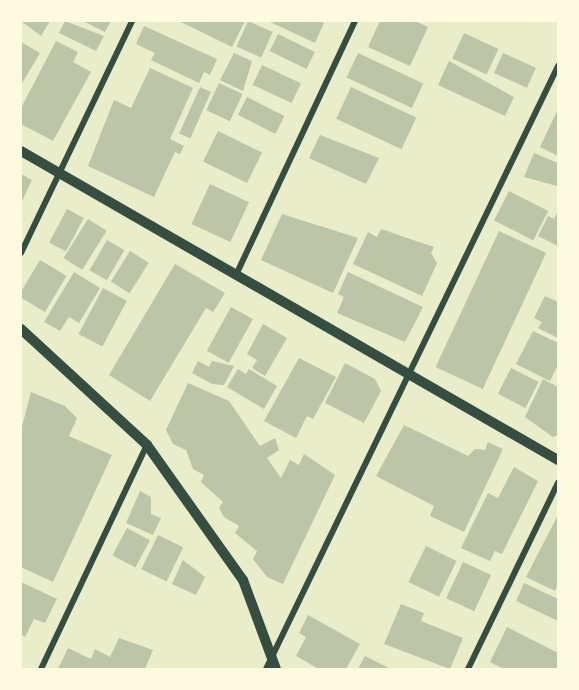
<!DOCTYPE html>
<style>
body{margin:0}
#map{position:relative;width:579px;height:690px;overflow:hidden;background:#e9edc9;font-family:Rubik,sans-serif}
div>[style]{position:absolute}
.building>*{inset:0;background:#bcc5a7;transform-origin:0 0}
.minor>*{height:6px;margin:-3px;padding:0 3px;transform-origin:3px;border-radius:3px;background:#344e41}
.tertiary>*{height:10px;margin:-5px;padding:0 5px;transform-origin:5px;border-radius:5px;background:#344e41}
span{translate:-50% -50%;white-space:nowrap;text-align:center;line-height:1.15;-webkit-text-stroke:4.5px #fefae0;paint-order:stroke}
.frame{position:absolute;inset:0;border:22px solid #fefae0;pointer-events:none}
</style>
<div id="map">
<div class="building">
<i style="clip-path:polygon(21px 21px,50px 21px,41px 36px)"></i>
<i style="clip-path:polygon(65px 21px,104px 36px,96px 51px,59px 33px)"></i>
<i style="clip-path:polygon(83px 21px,111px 21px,105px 32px)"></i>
<i style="clip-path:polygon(179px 21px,245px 21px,232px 47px)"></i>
<i style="left:248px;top:21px;width:27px;height:28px;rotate:24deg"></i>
<i style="clip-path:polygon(268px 21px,320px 21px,324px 23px,315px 43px)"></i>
<i style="clip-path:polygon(380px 21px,415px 21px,428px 27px,410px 66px,368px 47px)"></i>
<i style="clip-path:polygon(144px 26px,217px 59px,210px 75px,204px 72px,199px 83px,151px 60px,155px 53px,136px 44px)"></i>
<i style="left:464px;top:33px;width:38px;height:28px;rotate:25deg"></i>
<i style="left:278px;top:34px;width:41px;height:19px;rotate:26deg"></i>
<i style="clip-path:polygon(56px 41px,78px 52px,73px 62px,91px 72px,53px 141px,21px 124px,21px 108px)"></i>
<i style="clip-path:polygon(21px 42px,40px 53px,21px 85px)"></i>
<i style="clip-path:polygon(234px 53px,252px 61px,243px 91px,220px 80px)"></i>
<i style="left:358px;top:53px;width:72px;height:27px;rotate:25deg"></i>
<i style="left:503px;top:53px;width:36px;height:22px;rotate:24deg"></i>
<i style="clip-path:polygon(449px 61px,514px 97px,505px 116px,438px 85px)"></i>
<i style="left:262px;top:65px;width:43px;height:22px;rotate:25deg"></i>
<i style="clip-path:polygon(150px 68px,193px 88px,170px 139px,184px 146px,180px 154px,175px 152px,154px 197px,88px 166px,114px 100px,131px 108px)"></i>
<i style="left:219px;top:83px;width:26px;height:30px;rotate:25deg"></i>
<i style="left:200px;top:87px;width:12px;height:51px;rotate:24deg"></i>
<i style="left:351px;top:87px;width:72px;height:35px;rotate:25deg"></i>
<i style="left:247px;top:97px;width:42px;height:20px;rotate:27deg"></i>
<i style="clip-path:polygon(558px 109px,558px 156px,540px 147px)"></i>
<i style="left:218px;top:131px;width:49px;height:34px;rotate:26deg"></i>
<i style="clip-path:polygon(320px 135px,379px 158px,366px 184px,309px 158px)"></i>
<i style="clip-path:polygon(534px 153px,558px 163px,557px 186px,524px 177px)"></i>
<i style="clip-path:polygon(21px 174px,32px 180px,21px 203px)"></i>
<i style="left:210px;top:184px;width:43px;height:44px;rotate:25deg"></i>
<i style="left:509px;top:191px;width:44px;height:33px;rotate:27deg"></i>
<i style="left:67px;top:209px;width:19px;height:38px;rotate:28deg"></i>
<i style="clip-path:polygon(558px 211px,558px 246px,538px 236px,548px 216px,554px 219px)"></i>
<i style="clip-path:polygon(282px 214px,358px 238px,333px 293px,261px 260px)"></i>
<i style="left:88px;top:219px;width:22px;height:46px;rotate:32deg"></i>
<i style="clip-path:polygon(381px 229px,434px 247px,431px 253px,437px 263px,422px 296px,353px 264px,368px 232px,377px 237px)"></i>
<i style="left:499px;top:231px;width:52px;height:150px;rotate:25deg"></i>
<i style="left:107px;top:240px;width:20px;height:35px;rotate:30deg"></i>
<i style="left:130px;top:251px;width:22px;height:36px;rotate:32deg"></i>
<i style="left:40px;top:260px;width:31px;height:42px;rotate:31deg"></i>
<i style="clip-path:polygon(175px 264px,225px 293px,213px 312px,206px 308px,150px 401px,109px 375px)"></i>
<i style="clip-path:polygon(74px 272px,100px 288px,79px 323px,69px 317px,60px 331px,44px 322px)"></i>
<i style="clip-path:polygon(348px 272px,423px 307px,405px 342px,337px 313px,344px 297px,338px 294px)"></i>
<i style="left:103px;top:288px;width:27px;height:52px;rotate:28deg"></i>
<i style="clip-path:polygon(545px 296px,558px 302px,558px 338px,538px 328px,542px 322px,534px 318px)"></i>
<i style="left:231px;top:307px;width:25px;height:50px;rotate:29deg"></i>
<i style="clip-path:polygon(263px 324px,287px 338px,265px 376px,252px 368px,257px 360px,247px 354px)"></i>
<i style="clip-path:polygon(533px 331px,558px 343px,558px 365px,550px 381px,516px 364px)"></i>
<i style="clip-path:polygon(299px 358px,336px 377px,313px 419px,307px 416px,296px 438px,264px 421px)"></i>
<i style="clip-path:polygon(198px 361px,209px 367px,212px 361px,234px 366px,224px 385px,212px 384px,192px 373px)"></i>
<i style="clip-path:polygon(345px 363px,375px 379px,381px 391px,364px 423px,325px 403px)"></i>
<i style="left:511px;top:368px;width:31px;height:29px;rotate:27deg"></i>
<i style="clip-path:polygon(238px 369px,246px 374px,249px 369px,277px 386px,264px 409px,227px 387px)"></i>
<i style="clip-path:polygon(543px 379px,558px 387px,558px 435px,553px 437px,525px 417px)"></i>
<i style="clip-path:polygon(188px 383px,229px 401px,260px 446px,275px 438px,279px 450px,267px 458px,281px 478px,290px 460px,299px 465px,304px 454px,335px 475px,283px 584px,267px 577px,253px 559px,257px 551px,235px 533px,239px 526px,224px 517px,219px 508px,223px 502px,201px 482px,204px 475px,193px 469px,186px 450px,173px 444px,166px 430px)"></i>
<i style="clip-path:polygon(31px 392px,65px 406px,77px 418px,69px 436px,112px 455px,53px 582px,21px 567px,21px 430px)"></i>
<i style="clip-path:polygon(404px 425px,468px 456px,475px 449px,485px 450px,488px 442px,503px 449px,464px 532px,430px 516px,434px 506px,376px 476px)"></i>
<i style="clip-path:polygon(514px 467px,538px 481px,502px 554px,495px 551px,490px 561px,461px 548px,488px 493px,498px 498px)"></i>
<i style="clip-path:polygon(140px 491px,151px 497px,151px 514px,161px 518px,153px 535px,126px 523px)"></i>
<i style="clip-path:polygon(558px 515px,558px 584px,555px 591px,526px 577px)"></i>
<i style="left:127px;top:528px;width:26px;height:31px;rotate:28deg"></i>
<i style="left:158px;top:535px;width:28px;height:38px;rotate:26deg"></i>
<i style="left:426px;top:546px;width:34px;height:40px;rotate:26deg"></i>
<i style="clip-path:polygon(183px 560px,205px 577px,196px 595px,172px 584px)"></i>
<i style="left:463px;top:562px;width:31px;height:40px;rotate:25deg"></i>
<i style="clip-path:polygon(21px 582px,57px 599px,45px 623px,34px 619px,25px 637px,21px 634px)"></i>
<i style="clip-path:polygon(524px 583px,558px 599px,558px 621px,516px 601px)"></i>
<i style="clip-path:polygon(401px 604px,424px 613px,421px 621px,463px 638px,450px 669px,384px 644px)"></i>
<i style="clip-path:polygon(308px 615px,360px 644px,346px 669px,319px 669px,296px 656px,306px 637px,299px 633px)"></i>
<i style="clip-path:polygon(507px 627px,558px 653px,558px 669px,504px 669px,490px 662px)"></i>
<i style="clip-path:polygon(119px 638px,153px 650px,145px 669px,58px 669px,68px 648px,91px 659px,95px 649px,110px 657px)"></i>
<i style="clip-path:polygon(365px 656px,391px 669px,358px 669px)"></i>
</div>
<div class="minor">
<i style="left:21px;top:253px;width:257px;rotate:-64.4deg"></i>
<i style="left:236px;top:275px;width:280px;rotate:-64.9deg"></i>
<i style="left:41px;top:669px;width:248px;rotate:-64.7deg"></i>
<i style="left:266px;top:669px;width:670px;rotate:-64.16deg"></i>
<i style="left:468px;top:669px;width:207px;rotate:-64.2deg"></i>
</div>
<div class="tertiary">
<i style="left:21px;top:151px;width:620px;rotate:29.92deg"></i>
<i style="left:21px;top:329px;width:171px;rotate:42.6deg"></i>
<i style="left:147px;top:445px;width:166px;rotate:54.6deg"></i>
<i style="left:243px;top:580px;width:95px;rotate:69.7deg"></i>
</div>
<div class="frame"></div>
</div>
